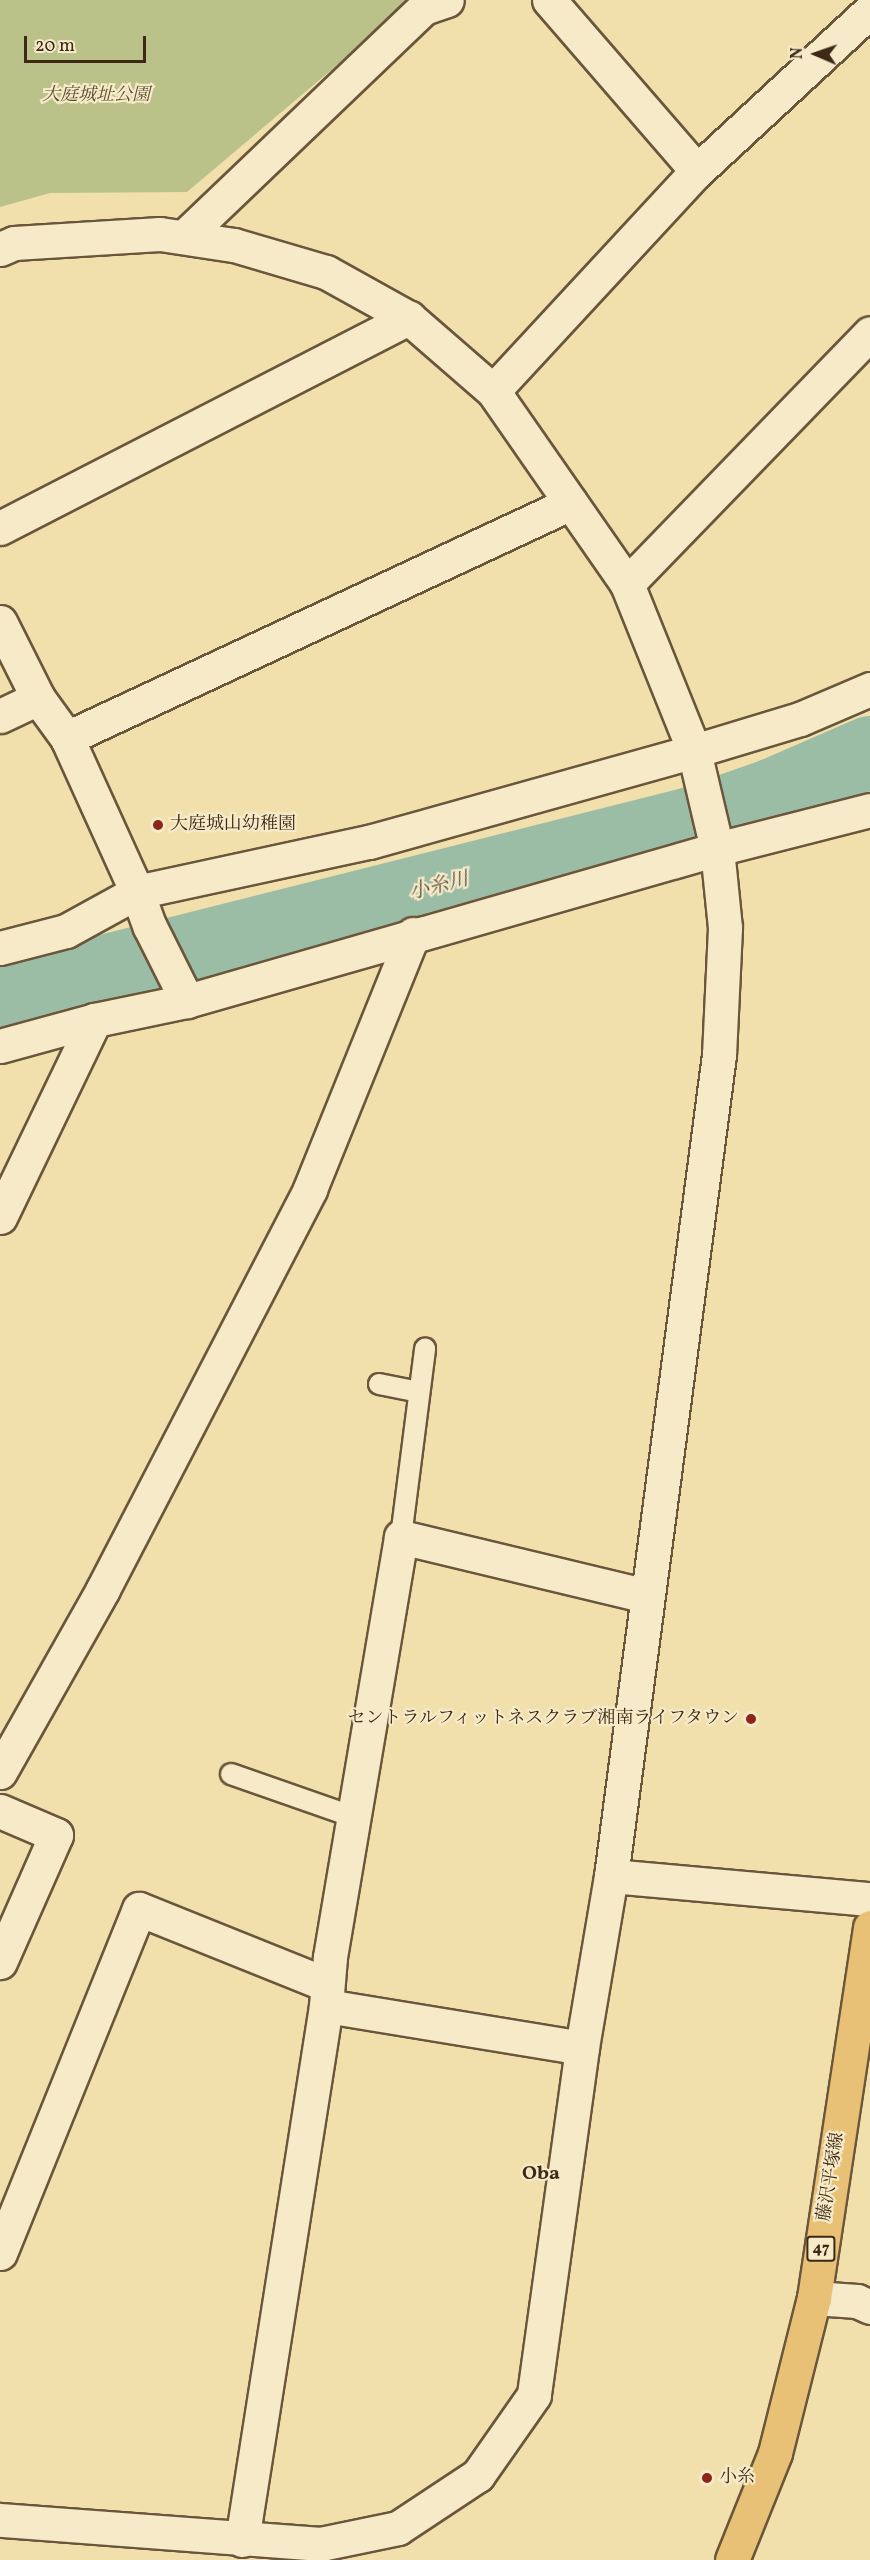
<!DOCTYPE html>
<meta charset="utf-8">
<style>
body{margin:0}
#map{position:relative;width:870px;height:2560px;overflow:hidden;background:#f1dfac;font-family:Vollkorn,"Noto Serif JP",serif}
div>[style]{position:absolute}
.green>*{inset:0;background:#bac289}
.river>*{height:72px;margin:-36px;padding:0 36px;transform-origin:36px;border-radius:36px;background:#9bbda5}
.roads{filter:drop-shadow(2px 0 #6a563b) drop-shadow(-2px 0 #6a563b) drop-shadow(0 2px #6a563b) drop-shadow(0 -2px #6a563b)}
.service>*{height:20px;margin:-10px;padding:0 10px;transform-origin:10px;border-radius:10px;background:#f6eac9}
.minor>*{height:33px;margin:-16.5px;padding:0 16.5px;transform-origin:16.5px;border-radius:16.5px;background:#f6eac9}
.tertiary>*{height:33px;margin:-16.5px;padding:0 16.5px;transform-origin:16.5px;border-radius:16.5px;background:#f6eac9}
.primary>*{height:33px;margin:-16.5px;padding:0 16.5px;transform-origin:16.5px;border-radius:16.5px;background:#e8c076}
.dots>*{width:16px;height:16px;translate:-50% -50%;box-sizing:border-box;border:3px solid #f6eac9;border-radius:50%}
span{translate:-50% -50%;white-space:nowrap;text-align:center;line-height:1.15;-webkit-text-stroke:4.5px #f6eac9;paint-order:stroke}
.shield-label span{padding:2px 4px;background:#f6eac9;border:2px solid;border-radius:4px;-webkit-text-stroke-width:0}
.shield-label{font-size:16px;color:#3d2915;font-weight:700}
.park-label{font-size:18px;color:#5c4f32;font-style:italic}
.poi-label{font-size:18px;color:#3d2915}
.left{translate:0 -50%;text-align:left}
.right{translate:-100% -50%;text-align:right}
.street-label{font-size:18px;color:#3d2915}
.water-label{font-size:20px;color:#544e39;font-style:italic}
.neighbourhood-label{font-size:20px;color:#3d2915;font-weight:700}
.north{position:absolute;left:786px;top:24px;width:60px;height:60px;-webkit-text-stroke:4px #f6eac9;paint-order:stroke;rotate:272deg;font-size:16px;font-weight:700;line-height:24px;text-align:center;color:#3d2915}
.north::after{content:'';display:block;margin:auto;width:21px;height:27px;background:#3d2915;clip-path:polygon(50% 0,100% 100%,50% 72%,0 100%)}
.scale{position:absolute;left:24px;top:36px;width:122px;height:27px;box-sizing:border-box;border:3px solid #3d2915;border-top:0;padding-left:8px;font-size:18px;line-height:21px;white-space:nowrap;color:#3d2915;-webkit-text-stroke:4px #f6eac9;paint-order:stroke}
</style>
<div id="map">
<div class="green">
<i style="clip-path:polygon(0 0,414px 0,187px 192px,50px 193px,0 207px)"></i>
</div>
<div class="river">
<i style="left:0;top:997px;width:713px;rotate:-14.13deg"></i>
<i style="left:691px;top:823px;width:85px;rotate:-19.3deg"></i>
<i style="left:771px;top:795px;width:108px;rotate:-23.5deg"></i>
</div>
<div class="roads">
<div class="service">
<i style="left:379px;top:1384px;width:41px;rotate:11.3deg"></i>
<i style="left:401px;top:1537px;width:190px;rotate:-82.7deg"></i>
<i style="left:231px;top:1774px;width:130px;rotate:19.3deg"></i>
</div>
<div class="minor">
<i style="left:549px;top:0;width:226px;rotate:49.1deg"></i>
<i style="left:184px;top:237px;width:332px;rotate:-43.7deg"></i>
<i style="left:424px;top:8px;width:24px;rotate:-19deg"></i>
<i style="left:493px;top:391px;width:300px;rotate:-47.2deg"></i>
<i style="left:697px;top:171px;width:236px;rotate:-42.8deg"></i>
<i style="left:0;top:528px;width:460px;rotate:-27.2deg"></i>
<i style="left:627px;top:584px;width:349px;rotate:-45.9deg"></i>
<i style="left:0;top:622px;width:85px;rotate:63.4deg"></i>
<i style="left:38px;top:698px;width:49px;rotate:54.1deg"></i>
<i style="left:67px;top:738px;width:169px;rotate:65.6deg"></i>
<i style="left:137px;top:892px;width:37px;rotate:70deg"></i>
<i style="left:150px;top:927px;width:83px;rotate:63.4deg"></i>
<i style="left:0;top:716px;width:42px;rotate:-25.3deg"></i>
<i style="left:67px;top:738px;width:556px;rotate:-25deg"></i>
<i style="left:0;top:948px;width:68px;rotate:-14.4deg"></i>
<i style="left:66px;top:931px;width:81px;rotate:-28.8deg"></i>
<i style="left:137px;top:892px;width:237px;rotate:-12.2deg"></i>
<i style="left:369px;top:842px;width:337px;rotate:-15.6deg"></i>
<i style="left:694px;top:751px;width:111px;rotate:-16.8deg"></i>
<i style="left:800px;top:719px;width:76px;rotate:-23.2deg"></i>
<i style="left:0;top:1046px;width:98px;rotate:-15.3deg"></i>
<i style="left:95px;top:1020px;width:94px;rotate:-11.7deg"></i>
<i style="left:187px;top:1001px;width:551px;rotate:-16deg"></i>
<i style="left:717px;top:849px;width:158px;rotate:-14.3deg"></i>
<i style="left:0;top:1217px;width:219px;rotate:-64.3deg"></i>
<i style="left:0;top:1772px;width:210px;rotate:-60.6deg"></i>
<i style="left:103px;top:1589px;width:450px;rotate:-62.6deg"></i>
<i style="left:310px;top:1189px;width:275px;rotate:-68deg"></i>
<i style="left:0;top:1811px;width:61px;rotate:23.2deg"></i>
<i style="left:56px;top:1835px;width:139px;rotate:113.8deg"></i>
<i style="left:326px;top:2006px;width:259px;rotate:9.3deg"></i>
<i style="left:0;top:2253px;width:371px;rotate:-68deg"></i>
<i style="left:139px;top:1909px;width:201px;rotate:21.9deg"></i>
<i style="left:814px;top:2298px;width:43px;rotate:4deg"></i>
<i style="left:857px;top:2301px;width:14px;rotate:25deg"></i>
<i style="left:242px;top:2540px;width:541px;rotate:-81.06deg"></i>
<i style="left:326px;top:2006px;width:49px;rotate:-85.3deg"></i>
<i style="left:330px;top:1957px;width:426px;rotate:-80.4deg"></i>
<i style="left:401px;top:1537px;width:253px;rotate:13.5deg"></i>
</div>
<div class="tertiary">
<i style="left:0;top:249px;width:15px;rotate:-23deg"></i>
<i style="left:14px;top:243px;width:146px;rotate:-3.5deg"></i>
<i style="left:160px;top:234px;width:75px;rotate:8.5deg"></i>
<i style="left:234px;top:245px;width:96px;rotate:16.4deg"></i>
<i style="left:326px;top:272px;width:95px;rotate:29deg"></i>
<i style="left:409px;top:318px;width:111px;rotate:41deg"></i>
<i style="left:493px;top:391px;width:235px;rotate:55.2deg"></i>
<i style="left:627px;top:584px;width:180px;rotate:68.1deg"></i>
<i style="left:694px;top:751px;width:101px;rotate:76.8deg"></i>
<i style="left:717px;top:849px;width:79px;rotate:84.2deg"></i>
<i style="left:725px;top:928px;width:127px;rotate:92.7deg"></i>
<i style="left:719px;top:1055px;width:828px;rotate:97.49deg"></i>
<i style="left:611px;top:1876px;width:174px;rotate:99.6deg"></i>
<i style="left:582px;top:2048px;width:350px;rotate:97.9deg"></i>
<i style="left:534px;top:2395px;width:98px;rotate:125deg"></i>
<i style="left:478px;top:2475px;width:96px;rotate:146.5deg"></i>
<i style="left:398px;top:2528px;width:79px;rotate:168.3deg"></i>
<i style="left:321px;top:2544px;width:322px;rotate:-175.7deg"></i>
<i style="left:611px;top:1876px;width:260px;rotate:5.1deg"></i>
</div>
<div class="primary">
<i style="left:732px;top:2560px;width:115px;rotate:-68.1deg"></i>
<i style="left:775px;top:2453px;width:160px;rotate:-75.9deg"></i>
<i style="left:814px;top:2298px;width:375px;rotate:-81.4deg"></i>
</div>
</div>
<div class="dots">
<i style="left:158px;top:825px;background:#8f2418"></i>
<i style="left:751px;top:1719px;background:#8f2418"></i>
<i style="left:707px;top:2478px;background:#8f2418"></i>
</div>
<div class="shield-label">
<span style="left:821px;top:2249px">47</span>
</div>
<div class="park-label">
<span style="left:96px;top:96px">大庭城址公園</span>
</div>
<div class="poi-label">
<span class="left" style="left:170px;top:825px">大庭城山幼稚園</span>
<span class="right" style="left:739px;top:1719px">セントラルフィットネスクラブ湘南ライフタウン</span>
<span class="left" style="left:719px;top:2478px">小糸</span>
</div>
<div class="street-label">
<span style="left:832px;top:2177px;rotate:-81deg">藤沢平塚線</span>
</div>
<div class="water-label">
<span style="left:439px;top:887px;rotate:-14deg">小糸川</span>
</div>
<div class="neighbourhood-label">
<span style="left:541px;top:2174px">Oba</span>
</div>
<div class="north">N</div>
<div class="scale">20 m</div>
</div>
